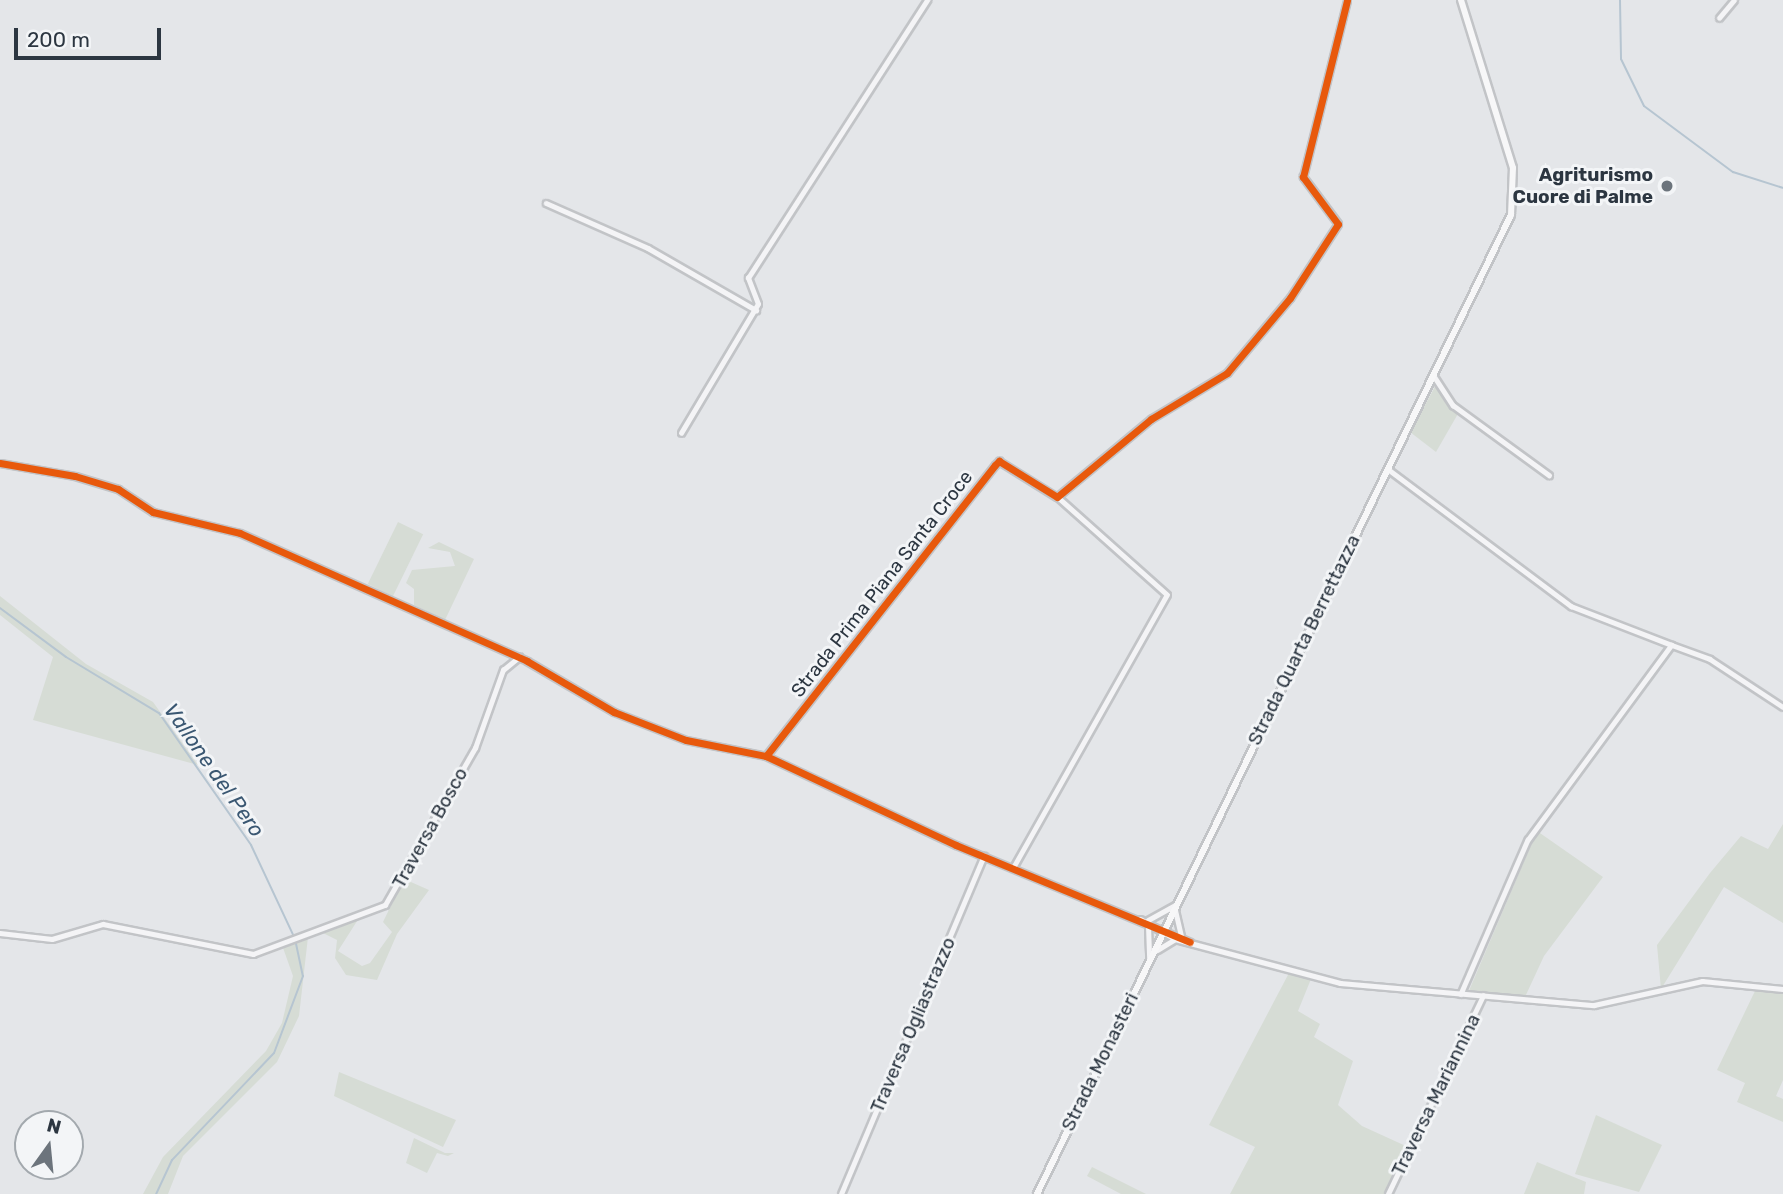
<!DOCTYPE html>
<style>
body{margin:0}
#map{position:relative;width:1783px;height:1194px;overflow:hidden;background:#e4e6e9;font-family:Rubik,sans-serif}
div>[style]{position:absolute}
.green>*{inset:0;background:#d6dcd5;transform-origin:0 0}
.stream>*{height:2px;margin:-1px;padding:0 1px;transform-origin:1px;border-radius:1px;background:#b6c5d1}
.roads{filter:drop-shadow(2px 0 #c2c4c7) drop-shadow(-2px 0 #c2c4c7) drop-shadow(0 2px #c2c4c7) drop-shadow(0 -2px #c2c4c7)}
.minor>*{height:4.5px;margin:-2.25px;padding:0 2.25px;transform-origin:2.25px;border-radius:2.25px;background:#f4f4f6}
.tertiary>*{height:5px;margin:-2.5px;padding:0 2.5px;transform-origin:2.5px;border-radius:2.5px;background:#f4f4f6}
.secondary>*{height:6px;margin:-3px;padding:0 3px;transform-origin:3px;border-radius:3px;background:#f7f7f8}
.cycleway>*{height:7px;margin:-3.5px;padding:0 3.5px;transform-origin:3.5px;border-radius:3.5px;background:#e8590c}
.dots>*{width:19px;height:19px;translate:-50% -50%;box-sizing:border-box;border:4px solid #f3f5f7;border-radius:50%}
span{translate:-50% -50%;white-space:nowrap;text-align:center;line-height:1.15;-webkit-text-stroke:6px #f3f5f7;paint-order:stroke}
.poi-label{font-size:19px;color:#2c3641;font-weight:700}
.right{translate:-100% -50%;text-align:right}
.street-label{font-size:19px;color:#2c3641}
.water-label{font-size:21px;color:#3a5772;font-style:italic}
.north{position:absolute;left:14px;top:1110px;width:70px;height:70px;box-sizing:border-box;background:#f3f5f7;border:2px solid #a3a9ae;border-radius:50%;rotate:15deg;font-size:19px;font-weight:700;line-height:28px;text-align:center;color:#2c3641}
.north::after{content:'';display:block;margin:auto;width:24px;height:32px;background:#6c747c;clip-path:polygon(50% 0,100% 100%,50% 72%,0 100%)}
.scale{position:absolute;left:14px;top:28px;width:147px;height:32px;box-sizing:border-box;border:4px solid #2c3641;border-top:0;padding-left:9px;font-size:21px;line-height:24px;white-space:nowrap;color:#2c3641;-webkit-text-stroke:5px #f3f5f7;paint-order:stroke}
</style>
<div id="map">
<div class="green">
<i style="clip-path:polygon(1437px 383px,1459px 412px,1436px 452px,1410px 432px)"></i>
<i style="left:398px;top:522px;width:28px;height:69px;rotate:26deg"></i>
<i style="clip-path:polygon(439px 542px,474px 559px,445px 620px,414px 605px,414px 589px,406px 583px,412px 570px,455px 566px,450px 552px,428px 548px)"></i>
<i style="clip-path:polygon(0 596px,86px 664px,153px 702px,198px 765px,33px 720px,53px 657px,0 615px)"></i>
<i style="clip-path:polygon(1783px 824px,1783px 923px,1724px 887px,1661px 989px,1657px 945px,1710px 873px,1741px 836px,1768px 849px)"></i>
<i style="clip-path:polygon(1537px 831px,1603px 877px,1544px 956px,1525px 997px,1468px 993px)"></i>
<i style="clip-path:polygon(404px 879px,429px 890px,397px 934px,377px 980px,346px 975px,335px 958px,337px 940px,321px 932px,359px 918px,338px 951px,362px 966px,370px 963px,392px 932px,383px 922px)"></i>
<i style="clip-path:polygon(308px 937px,299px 1016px,277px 1062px,183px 1156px,168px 1194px,143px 1194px,163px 1157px,266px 1051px,282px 1023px,293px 976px,282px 945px)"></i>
<i style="clip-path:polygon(1289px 973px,1311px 979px,1298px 1011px,1320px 1024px,1314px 1037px,1353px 1061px,1338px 1105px,1362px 1126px,1408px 1147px,1386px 1194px,1230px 1194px,1255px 1147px,1209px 1125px)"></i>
<i style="clip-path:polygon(1755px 991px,1783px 993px,1783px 1080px,1776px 1096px,1783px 1099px,1783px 1122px,1737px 1102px,1745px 1083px,1717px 1070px)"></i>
<i style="clip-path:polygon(339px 1072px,456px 1120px,443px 1147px,334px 1096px)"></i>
<i style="clip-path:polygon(1596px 1115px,1662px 1145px,1639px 1192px,1575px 1174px)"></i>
<i style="clip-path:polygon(414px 1138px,445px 1153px,454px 1153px,448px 1156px,437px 1153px,427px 1173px,406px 1163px)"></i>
<i style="clip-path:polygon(1537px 1162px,1586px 1182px,1584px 1194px,1524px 1194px)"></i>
<i style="clip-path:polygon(1092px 1167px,1146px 1194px,1121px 1194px,1087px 1176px)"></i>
</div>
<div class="stream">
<i style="left:1620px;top:0;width:59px;rotate:89deg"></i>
<i style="left:1621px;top:59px;width:52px;rotate:63.9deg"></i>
<i style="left:1644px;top:106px;width:111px;rotate:36.6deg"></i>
<i style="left:1733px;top:172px;width:52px;rotate:17.7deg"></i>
<i style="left:0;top:608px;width:82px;rotate:36.6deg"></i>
<i style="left:66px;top:657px;width:109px;rotate:31.1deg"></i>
<i style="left:159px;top:713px;width:161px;rotate:55.1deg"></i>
<i style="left:251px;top:845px;width:104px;rotate:64.9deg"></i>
<i style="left:295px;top:939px;width:38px;rotate:78deg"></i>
<i style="left:303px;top:976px;width:82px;rotate:110.6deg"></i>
<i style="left:274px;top:1053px;width:148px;rotate:133.6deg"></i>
<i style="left:172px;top:1160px;width:38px;rotate:115deg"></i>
</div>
<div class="roads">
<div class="minor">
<i style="left:1719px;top:18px;width:23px;rotate:-50deg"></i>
<i style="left:546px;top:203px;width:111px;rotate:23.8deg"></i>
<i style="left:648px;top:248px;width:125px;rotate:29.9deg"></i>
<i style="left:1434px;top:376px;width:35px;rotate:57deg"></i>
<i style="left:1453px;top:405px;width:119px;rotate:36.1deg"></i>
<i style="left:681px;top:433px;width:150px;rotate:-59.2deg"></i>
<i style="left:758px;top:304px;width:28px;rotate:-111deg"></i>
<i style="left:748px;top:278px;width:331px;rotate:-57.2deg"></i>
<i style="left:1388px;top:469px;width:229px;rotate:36.8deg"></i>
<i style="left:1571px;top:606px;width:108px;rotate:21.1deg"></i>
<i style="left:1672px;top:645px;width:242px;rotate:126.4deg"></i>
<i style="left:1528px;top:840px;width:168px;rotate:113.5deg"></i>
<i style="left:1672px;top:645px;width:40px;rotate:20.2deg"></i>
<i style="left:1710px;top:659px;width:87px;rotate:33.3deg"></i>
<i style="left:766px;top:756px;width:370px;rotate:-51.8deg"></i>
<i style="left:995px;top:465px;width:6px;rotate:-45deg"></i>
<i style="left:999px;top:461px;width:68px;rotate:31.8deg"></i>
<i style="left:1057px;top:497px;width:122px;rotate:-39.7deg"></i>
<i style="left:1151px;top:419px;width:89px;rotate:-31.2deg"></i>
<i style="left:1227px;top:373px;width:98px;rotate:-50deg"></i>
<i style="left:1290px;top:298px;width:88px;rotate:-57deg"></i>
<i style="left:1338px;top:224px;width:59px;rotate:-126.7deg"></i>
<i style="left:1303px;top:177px;width:182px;rotate:-76deg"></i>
<i style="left:1014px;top:866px;width:311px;rotate:-60.6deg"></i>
<i style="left:1167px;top:595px;width:147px;rotate:-138.3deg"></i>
<i style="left:0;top:933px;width:52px;rotate:6.6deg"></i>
<i style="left:52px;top:939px;width:53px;rotate:-16.4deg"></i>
<i style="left:103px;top:924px;width:153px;rotate:11.3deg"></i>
<i style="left:253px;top:954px;width:141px;rotate:-20.4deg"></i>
<i style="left:385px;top:905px;width:181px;rotate:-60.2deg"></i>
<i style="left:475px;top:748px;width:83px;rotate:-70.3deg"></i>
<i style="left:503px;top:670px;width:21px;rotate:-39deg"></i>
<i style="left:841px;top:1194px;width:367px;rotate:-67.1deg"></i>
<i style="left:1388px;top:1194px;width:220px;rotate:-64.4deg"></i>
</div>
<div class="tertiary">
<i style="left:0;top:463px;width:76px;rotate:9.8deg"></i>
<i style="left:75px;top:476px;width:45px;rotate:16.8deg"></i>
<i style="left:118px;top:489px;width:42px;rotate:33.3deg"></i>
<i style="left:153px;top:512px;width:89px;rotate:13.6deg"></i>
<i style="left:240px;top:533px;width:314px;rotate:24deg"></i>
<i style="left:527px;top:661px;width:101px;rotate:30.4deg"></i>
<i style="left:614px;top:712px;width:77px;rotate:21.3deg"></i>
<i style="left:686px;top:740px;width:82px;rotate:11.3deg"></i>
<i style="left:766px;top:756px;width:210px;rotate:25.1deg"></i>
<i style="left:956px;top:845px;width:253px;rotate:22.5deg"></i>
<i style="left:1175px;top:910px;width:28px;rotate:77deg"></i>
<i style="left:1140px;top:919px;width:40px;rotate:29.7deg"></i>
<i style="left:1175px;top:939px;width:171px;rotate:14.9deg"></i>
<i style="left:1340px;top:983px;width:255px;rotate:5deg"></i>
<i style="left:1594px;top:1005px;width:111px;rotate:-12.5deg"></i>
<i style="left:1702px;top:981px;width:81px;rotate:5.6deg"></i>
<i style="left:1148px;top:920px;width:31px;rotate:-29deg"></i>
<i style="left:1148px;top:925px;width:35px;rotate:88deg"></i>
<i style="left:1157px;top:950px;width:21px;rotate:-31deg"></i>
</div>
<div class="secondary">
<i style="left:1037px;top:1194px;width:1088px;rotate:-64.17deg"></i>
<i style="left:1511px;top:215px;width:47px;rotate:-87.6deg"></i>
<i style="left:1513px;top:168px;width:176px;rotate:-107.2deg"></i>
</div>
</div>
<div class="cycleway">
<i style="left:0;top:463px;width:76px;rotate:9.8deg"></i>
<i style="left:75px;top:476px;width:45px;rotate:16.8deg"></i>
<i style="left:118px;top:489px;width:42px;rotate:33.3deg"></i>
<i style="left:153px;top:512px;width:89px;rotate:13.6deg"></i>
<i style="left:240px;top:533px;width:314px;rotate:24deg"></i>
<i style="left:527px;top:661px;width:101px;rotate:30.4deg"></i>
<i style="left:614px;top:712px;width:77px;rotate:21.3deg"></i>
<i style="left:686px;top:740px;width:82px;rotate:11.3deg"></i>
<i style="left:766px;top:756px;width:210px;rotate:25.1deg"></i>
<i style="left:956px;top:845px;width:253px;rotate:22.5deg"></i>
<i style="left:766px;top:756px;width:370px;rotate:-51.8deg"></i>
<i style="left:995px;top:465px;width:6px;rotate:-45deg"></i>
<i style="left:999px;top:461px;width:68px;rotate:31.8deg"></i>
<i style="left:1057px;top:497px;width:122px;rotate:-39.7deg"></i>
<i style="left:1151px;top:419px;width:89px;rotate:-31.2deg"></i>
<i style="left:1227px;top:373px;width:98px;rotate:-50deg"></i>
<i style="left:1290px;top:298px;width:88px;rotate:-57deg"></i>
<i style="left:1338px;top:224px;width:59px;rotate:-126.7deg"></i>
<i style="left:1303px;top:177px;width:182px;rotate:-76deg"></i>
</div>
<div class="dots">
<i style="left:1667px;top:186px;background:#6c747c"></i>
</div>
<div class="poi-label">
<span class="right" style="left:1653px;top:186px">Agriturismo<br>Cuore di Palme</span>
</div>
<div class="street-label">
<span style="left:882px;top:584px;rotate:-52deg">Strada Prima Piana Santa Croce</span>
<span style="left:1304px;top:640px;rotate:-64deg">Strada Quarta Berrettazza</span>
<span style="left:430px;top:828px;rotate:-61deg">Traversa Bosco</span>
<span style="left:913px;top:1025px;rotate:-67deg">Traversa Ogliastrazzo</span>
<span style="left:1100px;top:1062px;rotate:-64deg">Strada Monasteri</span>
<span style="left:1436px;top:1095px;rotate:-64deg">Traversa Mariannina</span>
</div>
<div class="water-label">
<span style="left:214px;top:770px;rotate:55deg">Vallone del Pero</span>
</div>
<div class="north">N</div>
<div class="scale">200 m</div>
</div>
